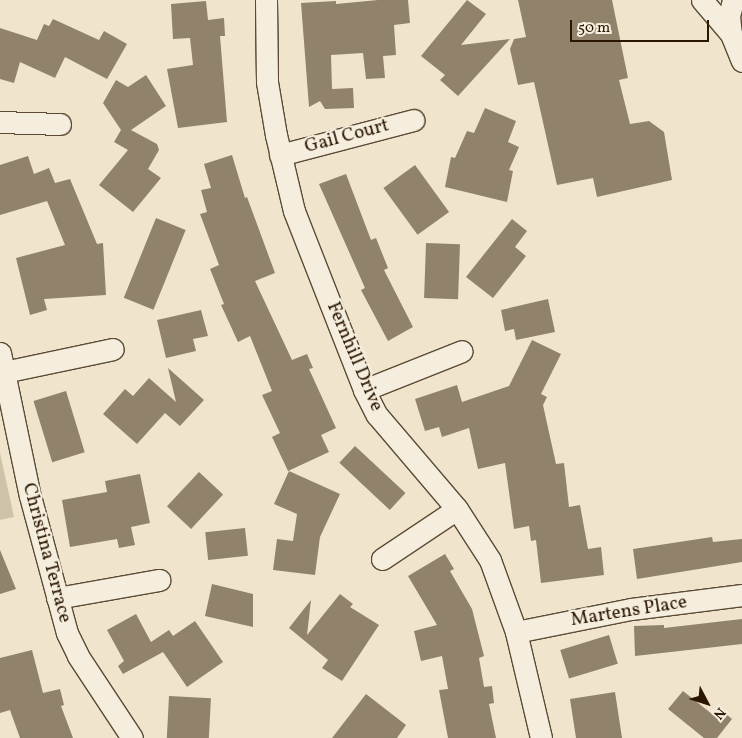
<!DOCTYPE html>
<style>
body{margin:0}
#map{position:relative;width:742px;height:738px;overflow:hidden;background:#f0e5cc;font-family:Vollkorn,serif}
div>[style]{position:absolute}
.green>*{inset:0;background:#cec2a9}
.building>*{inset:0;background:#91826b;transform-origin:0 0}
.roads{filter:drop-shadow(1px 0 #5c4a34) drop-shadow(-1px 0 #5c4a34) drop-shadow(0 1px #5c4a34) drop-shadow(0 -1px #5c4a34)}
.street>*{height:21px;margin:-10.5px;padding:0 10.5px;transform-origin:10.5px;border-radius:10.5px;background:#f5eede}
span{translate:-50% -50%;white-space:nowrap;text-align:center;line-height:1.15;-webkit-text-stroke:4.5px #f5eede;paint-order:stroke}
.street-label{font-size:19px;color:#2a1601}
.north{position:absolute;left:682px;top:678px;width:50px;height:50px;-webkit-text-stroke:4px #f5eede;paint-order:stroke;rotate:130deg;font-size:14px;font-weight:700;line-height:20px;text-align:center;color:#2a1601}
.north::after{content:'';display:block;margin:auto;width:18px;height:22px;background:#2a1601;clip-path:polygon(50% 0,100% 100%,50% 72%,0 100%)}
.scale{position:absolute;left:570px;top:20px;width:139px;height:22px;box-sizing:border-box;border:2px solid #2a1601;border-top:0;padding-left:6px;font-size:15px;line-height:18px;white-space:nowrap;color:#2a1601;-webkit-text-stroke:4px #f5eede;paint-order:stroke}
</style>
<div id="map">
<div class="green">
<i style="clip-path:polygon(0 453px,14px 517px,0 520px)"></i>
</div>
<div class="building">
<i style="clip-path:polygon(378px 0,408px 0,410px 23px,394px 25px,396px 55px,383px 56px,385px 78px,366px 79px,363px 53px,331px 55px,332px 89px,353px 88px,354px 108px,325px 109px,320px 101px,309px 107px,301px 3px,336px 1px,336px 4px)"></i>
<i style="clip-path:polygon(467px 0,486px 14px,461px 45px,510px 39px,458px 96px,440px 80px,445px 75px,421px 56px)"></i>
<i style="clip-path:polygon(518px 0,612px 0,628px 78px,619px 80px,630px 124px,649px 121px,664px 132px,672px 180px,597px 197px,593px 178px,557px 185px,534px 82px,518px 85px,510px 49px,514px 39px,526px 37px)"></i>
<i style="clip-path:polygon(206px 1px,208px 20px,224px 18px,225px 36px,220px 36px,227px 122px,178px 128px,167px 69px,193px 65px,190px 38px,173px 39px,171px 4px)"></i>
<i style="clip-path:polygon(53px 19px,99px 40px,104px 31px,127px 44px,107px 79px,65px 57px,55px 78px,20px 62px,14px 83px,0 79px,0 28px,37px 40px,44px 24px,49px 26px)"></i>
<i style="clip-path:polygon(146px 75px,166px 106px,131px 130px,157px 144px,159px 150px,148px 169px,161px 178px,133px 212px,99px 185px,128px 150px,114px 142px,121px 130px,103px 103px,116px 80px,128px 87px)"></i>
<i style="clip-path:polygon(485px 108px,516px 121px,508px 142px,519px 147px,509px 170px,513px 171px,507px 202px,445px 187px,451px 157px,455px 158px,467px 131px,474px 133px)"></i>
<i style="clip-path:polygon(232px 155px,245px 198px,247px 197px,275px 273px,255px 281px,292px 360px,307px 354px,313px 368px,309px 369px,336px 428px,321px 435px,329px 452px,288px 471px,272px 437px,280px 433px,262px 395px,272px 391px,250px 336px,238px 342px,221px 305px,224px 304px,210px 269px,219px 265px,200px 214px,207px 212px,201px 190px,211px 188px,204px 164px)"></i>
<i style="clip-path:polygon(28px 156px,34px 174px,49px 168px,55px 183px,70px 179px,97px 244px,103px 243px,106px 295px,44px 299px,47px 310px,30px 315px,16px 258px,65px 245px,47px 201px,0 215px,0 165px)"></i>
<i style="left:415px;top:165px;width:58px;height:39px;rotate:54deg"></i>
<i style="clip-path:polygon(346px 174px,371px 240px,376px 238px,388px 268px,384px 270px,413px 327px,388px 341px,361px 290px,365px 288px,319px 184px)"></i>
<i style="left:156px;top:218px;width:32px;height:86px;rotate:22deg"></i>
<i style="clip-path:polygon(512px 219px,527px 231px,515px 247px,526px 256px,493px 298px,466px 277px)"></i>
<i style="left:426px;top:243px;width:34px;height:55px;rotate:2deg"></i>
<i style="clip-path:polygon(548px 299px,555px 332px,516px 340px,514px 329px,505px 331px,501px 310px)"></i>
<i style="clip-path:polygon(201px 310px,208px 336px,193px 339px,196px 351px,166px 358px,157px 320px)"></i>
<i style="clip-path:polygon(532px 340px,561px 354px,541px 394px,547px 397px,543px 405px,556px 464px,564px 463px,569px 507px,580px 505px,588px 549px,601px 547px,604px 575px,541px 583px,536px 540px,531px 541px,529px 526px,514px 529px,505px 463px,478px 469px,469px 428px,442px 437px,439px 427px,425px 431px,415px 399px,457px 385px,462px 402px,509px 386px)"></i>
<i style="clip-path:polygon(168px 368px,204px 400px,180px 426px,165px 413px,137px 444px,103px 414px,125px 389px,133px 396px,149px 378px,176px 402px)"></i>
<i style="left:66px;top:391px;width:64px;height:34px;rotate:73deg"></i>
<i style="left:355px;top:446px;width:69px;height:23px;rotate:43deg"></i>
<i style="clip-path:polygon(289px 471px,340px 494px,320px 537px,315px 575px,273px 570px,277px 539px,293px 541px,297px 514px,274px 504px)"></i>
<i style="left:199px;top:472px;width:33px;height:47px;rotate:43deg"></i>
<i style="clip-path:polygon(140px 474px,150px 523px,131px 527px,135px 545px,119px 548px,117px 539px,70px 547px,62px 500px,107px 492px,105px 481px)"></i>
<i style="left:245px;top:528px;width:28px;height:40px;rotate:84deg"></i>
<i style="clip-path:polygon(712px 537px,713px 542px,742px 539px,742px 562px,637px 579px,633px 549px)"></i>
<i style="clip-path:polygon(0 550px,16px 589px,0 594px)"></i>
<i style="clip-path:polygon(445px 554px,454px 569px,450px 571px,472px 609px,484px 656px,479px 658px,484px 687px,492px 686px,494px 703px,489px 704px,496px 738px,448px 738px,439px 690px,448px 689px,442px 656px,421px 661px,414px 631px,437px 625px,408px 576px)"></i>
<i style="clip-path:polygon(212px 584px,253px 594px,253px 627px,205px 616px)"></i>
<i style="clip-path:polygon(340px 594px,353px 604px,350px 607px,379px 625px,342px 681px,322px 668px,328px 660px,289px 628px,311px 600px,307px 635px)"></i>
<i style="clip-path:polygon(136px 614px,151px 642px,169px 630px,173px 636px,195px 621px,223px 662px,187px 687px,163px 652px,123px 674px,118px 666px,124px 661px,107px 630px)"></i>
<i style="clip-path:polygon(742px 619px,742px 644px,635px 656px,634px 626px,664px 625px,664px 628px)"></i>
<i style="left:609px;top:635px;width:30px;height:51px;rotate:73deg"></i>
<i style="clip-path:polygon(32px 650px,43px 693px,60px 689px,64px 705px,61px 706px,73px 738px,20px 738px,10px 710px,0 713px,0 658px)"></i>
<i style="clip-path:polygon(683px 691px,712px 714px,718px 707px,732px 719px,717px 738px,704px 738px,668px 709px)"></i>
<i style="clip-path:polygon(615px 692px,622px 738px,576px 738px,570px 699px)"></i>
<i style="clip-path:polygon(366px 694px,406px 725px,397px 738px,332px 738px)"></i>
<i style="left:169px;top:696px;width:42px;height:42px;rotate:3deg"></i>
</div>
<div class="roads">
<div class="street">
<i style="left:266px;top:0;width:82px;rotate:89.3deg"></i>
<i style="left:267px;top:82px;width:54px;rotate:80.4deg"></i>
<i style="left:276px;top:135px;width:78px;rotate:76.7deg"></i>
<i style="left:294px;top:211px;width:192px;rotate:68.6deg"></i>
<i style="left:364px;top:390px;width:28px;rotate:63deg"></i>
<i style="left:377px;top:415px;width:123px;rotate:49.6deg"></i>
<i style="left:457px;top:509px;width:61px;rotate:57.1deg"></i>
<i style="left:490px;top:560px;width:77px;rotate:70.1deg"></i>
<i style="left:516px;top:632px;width:109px;rotate:76.7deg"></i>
<i style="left:702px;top:0;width:45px;rotate:49.5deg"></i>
<i style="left:733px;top:0;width:16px;rotate:104deg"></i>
<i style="left:729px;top:16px;width:18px;rotate:84deg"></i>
<i style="left:731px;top:34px;width:29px;rotate:68deg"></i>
<i style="left:0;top:122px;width:60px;rotate:1.9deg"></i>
<i style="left:280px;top:155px;width:138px;rotate:-14.7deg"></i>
<i style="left:0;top:353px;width:146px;rotate:78.2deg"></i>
<i style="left:30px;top:496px;width:142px;rotate:74.9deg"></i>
<i style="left:67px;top:633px;width:25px;rotate:64deg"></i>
<i style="left:78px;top:656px;width:98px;rotate:56.6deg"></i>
<i style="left:4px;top:372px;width:111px;rotate:-11.9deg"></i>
<i style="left:364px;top:390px;width:105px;rotate:-21.7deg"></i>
<i style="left:382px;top:559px;width:90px;rotate:-33.7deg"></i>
<i style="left:57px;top:598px;width:104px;rotate:-10deg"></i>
<i style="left:516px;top:632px;width:117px;rotate:-11.3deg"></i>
<i style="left:631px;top:609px;width:112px;rotate:-7.2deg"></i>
</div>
</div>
<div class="street-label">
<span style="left:347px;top:137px;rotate:-15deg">Gail Court</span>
<span style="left:354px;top:357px;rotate:67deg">Fernhill Drive</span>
<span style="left:46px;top:553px;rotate:75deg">Christina Terrace</span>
<span style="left:629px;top:612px;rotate:-9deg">Martens Place</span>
</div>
<div class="north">N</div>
<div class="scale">50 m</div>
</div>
